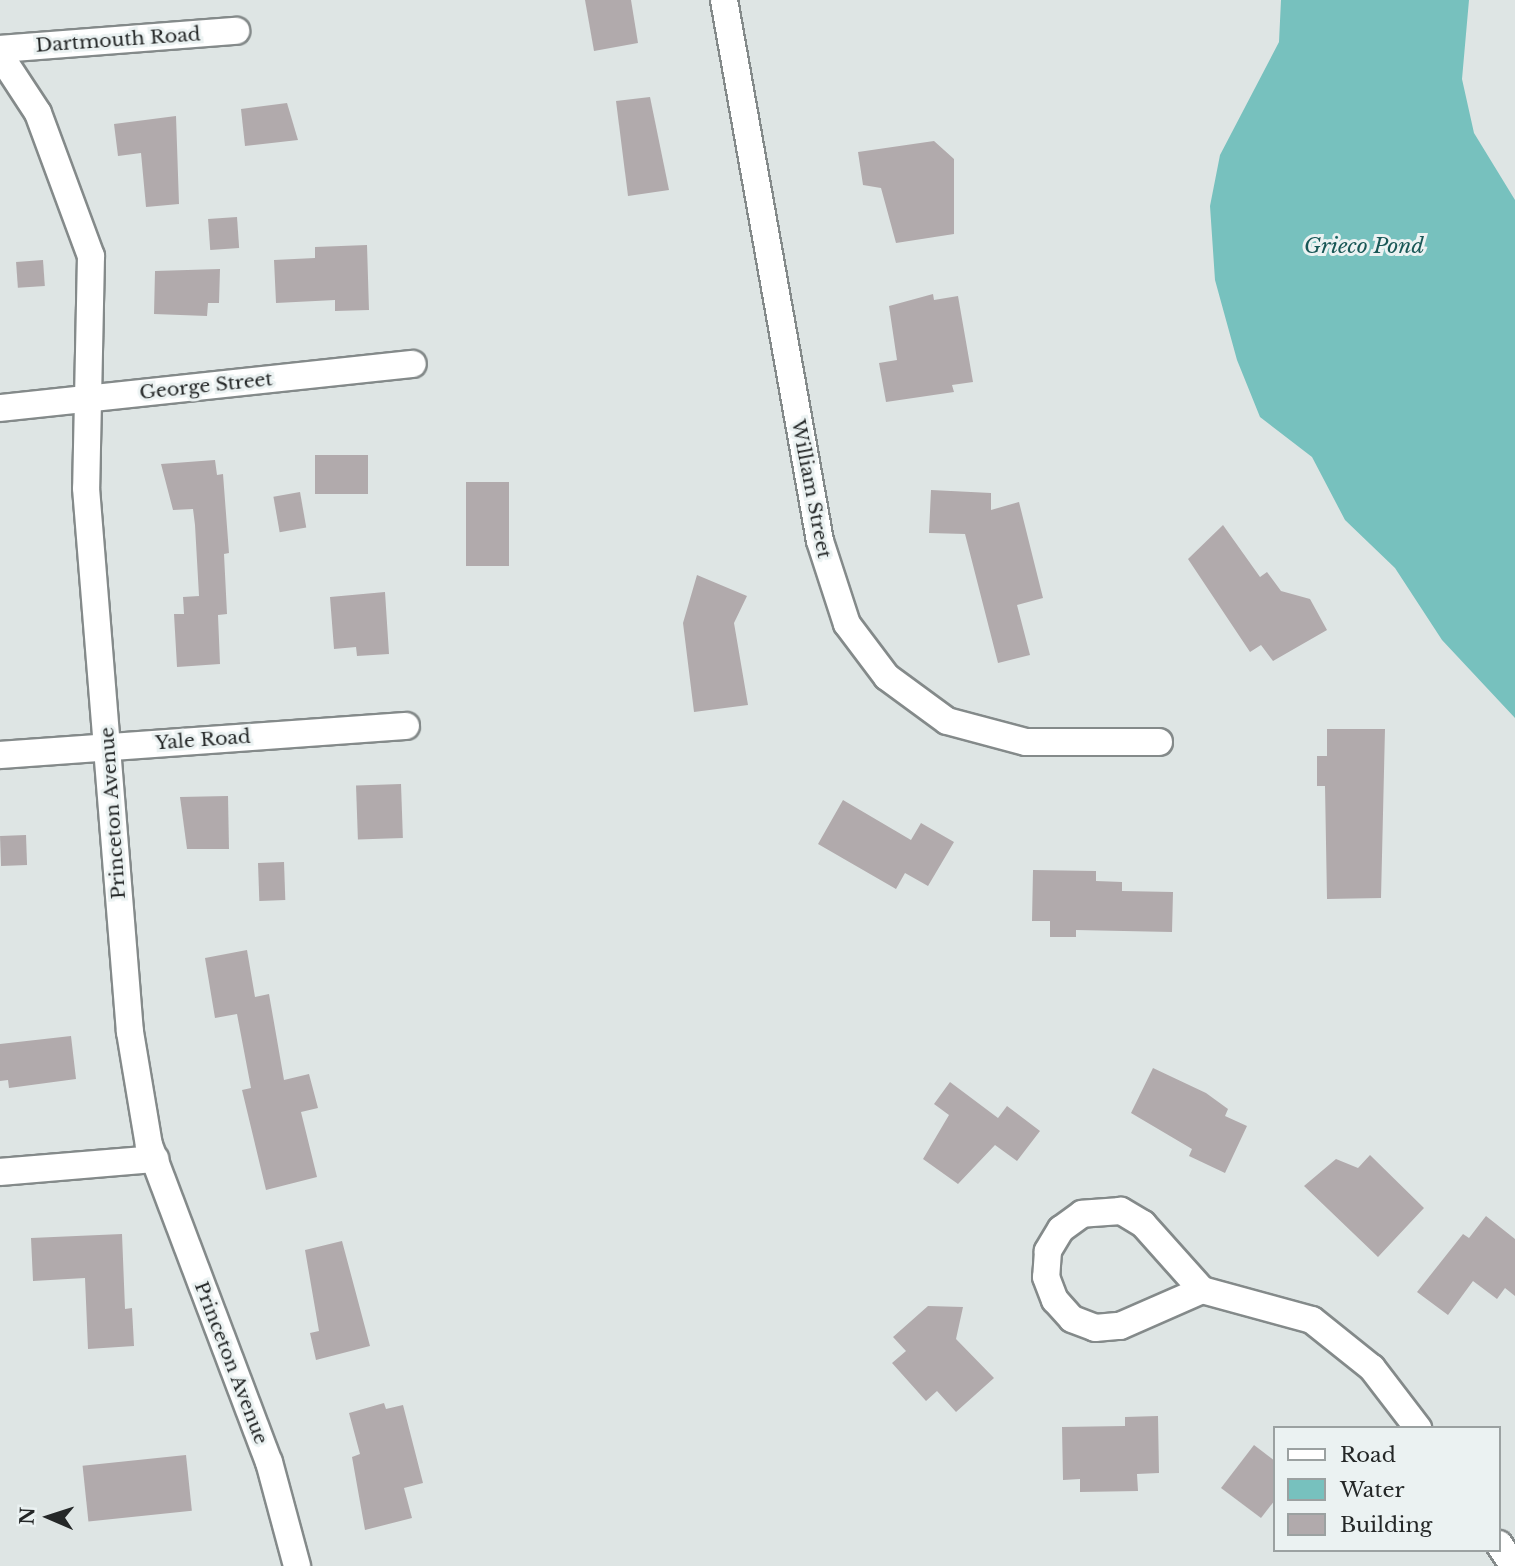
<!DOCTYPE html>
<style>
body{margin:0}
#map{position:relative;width:1515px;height:1566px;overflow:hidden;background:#dee5e4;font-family:"Libre Baskerville",serif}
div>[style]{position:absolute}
.water>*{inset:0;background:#77c1be}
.building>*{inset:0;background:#b1aaac;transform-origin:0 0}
.roads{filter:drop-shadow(2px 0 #848a8a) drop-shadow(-2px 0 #848a8a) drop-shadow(0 2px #848a8a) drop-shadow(0 -2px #848a8a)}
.street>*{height:26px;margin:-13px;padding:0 13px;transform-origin:13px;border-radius:13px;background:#fff}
span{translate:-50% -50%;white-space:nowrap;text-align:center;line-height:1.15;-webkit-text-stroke:6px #ebf2f2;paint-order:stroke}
.street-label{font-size:19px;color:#242727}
.water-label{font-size:21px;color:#185756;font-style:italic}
.legend{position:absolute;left:1273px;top:1426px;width:228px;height:126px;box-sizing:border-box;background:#ebf2f2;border:2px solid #9ba1a1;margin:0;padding:9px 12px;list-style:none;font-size:21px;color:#242727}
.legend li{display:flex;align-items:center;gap:14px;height:35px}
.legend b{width:35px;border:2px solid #9ba1a1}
.north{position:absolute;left:14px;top:1482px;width:70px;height:70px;-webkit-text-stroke:5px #ebf2f2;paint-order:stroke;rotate:273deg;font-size:19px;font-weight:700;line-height:28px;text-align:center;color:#242727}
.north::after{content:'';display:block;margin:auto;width:24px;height:32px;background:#242727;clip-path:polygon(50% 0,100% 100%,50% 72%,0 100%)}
</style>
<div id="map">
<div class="water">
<i style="clip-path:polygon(1281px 0,1469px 0,1462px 79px,1474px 133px,1515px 200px,1515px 718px,1442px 640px,1395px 568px,1345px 520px,1312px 457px,1260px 417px,1237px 360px,1215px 280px,1210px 206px,1220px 155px,1279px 42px)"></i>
</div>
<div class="building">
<i style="clip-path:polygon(585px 0,631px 0,638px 43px,594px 51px)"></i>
<i style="clip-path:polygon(650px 97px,669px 190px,628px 196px,616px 101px)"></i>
<i style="clip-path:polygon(287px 103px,298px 140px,245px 146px,241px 109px)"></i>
<i style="clip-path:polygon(176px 116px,179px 204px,146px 207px,141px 153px,118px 156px,114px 124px)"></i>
<i style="clip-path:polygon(934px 141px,954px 159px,954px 234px,896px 243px,881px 188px,863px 185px,858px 152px)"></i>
<i style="left:237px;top:217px;width:31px;height:29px;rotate:86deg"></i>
<i style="clip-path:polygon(367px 245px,369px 310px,335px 311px,335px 300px,276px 303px,274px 260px,315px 258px,315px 247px)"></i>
<i style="left:43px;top:260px;width:26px;height:27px;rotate:86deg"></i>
<i style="clip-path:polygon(220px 269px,219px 303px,208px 303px,207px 316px,154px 314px,155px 271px)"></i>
<i style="clip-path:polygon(933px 294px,934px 300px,958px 296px,973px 382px,952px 385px,954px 392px,886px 402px,879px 363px,897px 360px,889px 306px)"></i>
<i style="left:368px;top:455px;width:39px;height:53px;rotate:90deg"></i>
<i style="clip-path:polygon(215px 460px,217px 475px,223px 474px,229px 553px,224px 554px,227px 614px,218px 615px,220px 664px,177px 667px,174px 614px,184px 614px,183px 597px,199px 596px,195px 525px,193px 509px,173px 510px,161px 464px)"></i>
<i style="left:466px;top:482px;width:43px;height:84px"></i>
<i style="clip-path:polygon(931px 490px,991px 493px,991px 510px,1019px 502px,1043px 598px,1017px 605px,1030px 655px,998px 663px,965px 534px,929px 533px)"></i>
<i style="left:300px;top:492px;width:36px;height:27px;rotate:80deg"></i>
<i style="clip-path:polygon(1223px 525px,1260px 577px,1267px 572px,1281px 591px,1310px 599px,1327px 630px,1273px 661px,1261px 645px,1250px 652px,1188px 559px)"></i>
<i style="clip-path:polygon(697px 575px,747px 596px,734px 623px,748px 705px,694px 712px,683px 623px)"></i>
<i style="clip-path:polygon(385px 592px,389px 654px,357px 656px,356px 647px,334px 649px,330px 597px)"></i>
<i style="clip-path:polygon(1327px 729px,1385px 729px,1381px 898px,1327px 899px,1325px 786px,1317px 786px,1317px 756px,1327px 756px)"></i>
<i style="left:401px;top:784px;width:54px;height:45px;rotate:88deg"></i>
<i style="clip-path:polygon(228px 796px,229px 849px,187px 849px,180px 797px)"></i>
<i style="clip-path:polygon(843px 800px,911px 840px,921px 823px,954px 842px,928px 886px,905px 873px,896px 889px,818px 844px)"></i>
<i style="left:26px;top:835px;width:30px;height:26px;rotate:88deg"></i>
<i style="left:284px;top:862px;width:38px;height:26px;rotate:88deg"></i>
<i style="clip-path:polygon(1033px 870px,1096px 871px,1096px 881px,1122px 882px,1122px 891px,1173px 892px,1172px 932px,1076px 930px,1076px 937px,1050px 937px,1050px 921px,1032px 921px)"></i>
<i style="clip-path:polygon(247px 950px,255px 997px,269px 994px,284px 1080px,309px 1074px,318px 1108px,301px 1112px,317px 1177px,266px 1190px,242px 1090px,251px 1088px,237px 1014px,215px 1018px,205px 958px)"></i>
<i style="clip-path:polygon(71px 1036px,76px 1079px,9px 1088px,8px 1080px,0 1081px,0 1044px)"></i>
<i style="clip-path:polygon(1153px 1068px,1206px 1093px,1228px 1109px,1225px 1116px,1247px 1126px,1225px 1173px,1189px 1156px,1192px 1149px,1131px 1113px)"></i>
<i style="clip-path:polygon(950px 1082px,998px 1118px,1007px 1106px,1040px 1131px,1017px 1161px,995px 1145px,958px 1184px,923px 1159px,949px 1115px,934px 1104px)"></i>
<i style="clip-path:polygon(1370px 1155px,1424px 1208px,1378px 1257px,1304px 1186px,1336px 1159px,1358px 1168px)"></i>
<i style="clip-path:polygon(1486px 1216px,1515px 1239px,1515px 1296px,1505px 1288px,1497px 1299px,1473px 1281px,1448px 1315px,1417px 1292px,1463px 1234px,1469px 1238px)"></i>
<i style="clip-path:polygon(122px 1234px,125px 1309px,132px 1308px,134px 1346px,88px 1349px,85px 1278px,33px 1281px,31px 1238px)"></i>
<i style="clip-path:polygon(342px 1241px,370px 1346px,316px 1360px,310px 1333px,319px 1331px,305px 1250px)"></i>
<i style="clip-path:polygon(928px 1306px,963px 1307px,956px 1339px,994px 1378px,956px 1412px,937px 1391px,926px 1401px,892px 1363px,906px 1351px,893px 1337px)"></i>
<i style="clip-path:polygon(384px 1403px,386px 1409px,403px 1405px,423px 1483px,404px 1488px,412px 1518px,365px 1530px,352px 1457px,360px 1454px,349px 1413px)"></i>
<i style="clip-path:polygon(1158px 1416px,1159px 1473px,1137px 1474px,1138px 1491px,1080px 1492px,1080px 1479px,1063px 1480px,1062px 1427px,1125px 1426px,1125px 1417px)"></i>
<i style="clip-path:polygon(1254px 1445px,1275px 1461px,1275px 1500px,1261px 1518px,1221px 1488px)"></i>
<i style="left:186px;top:1455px;width:56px;height:104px;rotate:84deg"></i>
</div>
<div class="roads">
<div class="street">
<i style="left:724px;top:0;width:549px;rotate:79.94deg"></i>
<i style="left:820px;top:541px;width:87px;rotate:72deg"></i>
<i style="left:847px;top:624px;width:66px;rotate:53deg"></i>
<i style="left:887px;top:677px;width:74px;rotate:36.3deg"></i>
<i style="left:947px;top:721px;width:82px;rotate:14.9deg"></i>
<i style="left:1026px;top:742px;width:133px"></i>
<i style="left:0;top:49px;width:237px;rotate:-4.4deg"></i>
<i style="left:0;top:55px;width:69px;rotate:56.8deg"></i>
<i style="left:38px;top:113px;width:153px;rotate:69.7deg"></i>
<i style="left:91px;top:256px;width:232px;rotate:91.2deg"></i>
<i style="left:86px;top:488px;width:546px;rotate:85.38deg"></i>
<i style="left:130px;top:1032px;width:115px;rotate:80.5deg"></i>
<i style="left:149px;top:1145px;width:339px;rotate:69.3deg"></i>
<i style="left:269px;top:1462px;width:108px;rotate:74.9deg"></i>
<i style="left:0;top:408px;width:415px;rotate:-6.1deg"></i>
<i style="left:0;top:755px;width:407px;rotate:-4.1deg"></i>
<i style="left:0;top:1172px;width:156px;rotate:-4.8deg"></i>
<i style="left:1202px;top:1290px;width:89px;rotate:-131.8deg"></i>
<i style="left:1143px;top:1224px;width:26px;rotate:-149deg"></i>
<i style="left:1121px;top:1211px;width:39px;rotate:176deg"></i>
<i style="left:1082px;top:1214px;width:26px;rotate:144deg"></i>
<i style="left:1061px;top:1229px;width:26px;rotate:121deg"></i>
<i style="left:1048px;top:1251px;width:26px;rotate:94deg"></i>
<i style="left:1046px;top:1277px;width:25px;rotate:69deg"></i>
<i style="left:1055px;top:1300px;width:25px;rotate:48deg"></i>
<i style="left:1072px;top:1319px;width:25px;rotate:21deg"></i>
<i style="left:1095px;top:1328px;width:25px;rotate:-5deg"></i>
<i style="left:1120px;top:1326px;width:90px;rotate:-23.7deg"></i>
<i style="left:1202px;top:1290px;width:114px;rotate:15.3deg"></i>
<i style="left:1312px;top:1320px;width:77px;rotate:38.7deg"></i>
<i style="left:1372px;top:1368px;width:76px;rotate:52.5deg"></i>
<i style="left:1499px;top:1544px;width:27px;rotate:56deg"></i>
</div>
</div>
<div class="street-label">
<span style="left:118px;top:40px;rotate:-4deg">Dartmouth Road</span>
<span style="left:206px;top:386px;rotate:-6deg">George Street</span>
<span style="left:811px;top:489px;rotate:79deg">William Street</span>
<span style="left:203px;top:740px;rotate:-4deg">Yale Road</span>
<span style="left:113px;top:813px;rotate:-94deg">Princeton Avenue</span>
<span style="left:231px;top:1363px;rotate:69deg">Princeton Avenue</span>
</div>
<div class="water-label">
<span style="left:1364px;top:246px">Grieco Pond</span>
</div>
<ul class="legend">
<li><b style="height:9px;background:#fff"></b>Road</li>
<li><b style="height:19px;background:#77c1be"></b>Water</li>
<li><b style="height:19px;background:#b1aaac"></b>Building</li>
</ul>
<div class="north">N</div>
</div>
